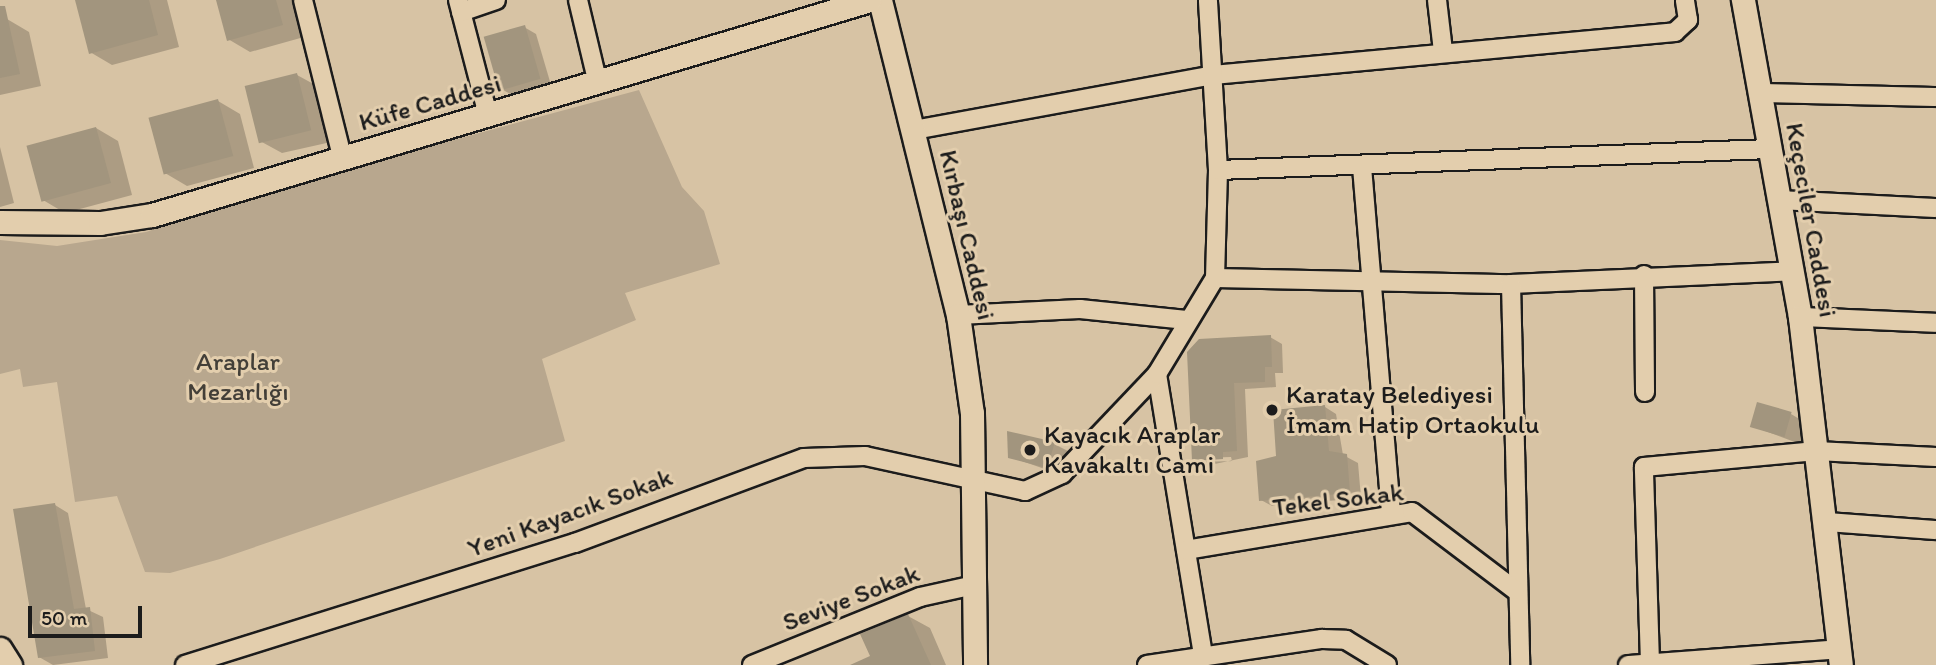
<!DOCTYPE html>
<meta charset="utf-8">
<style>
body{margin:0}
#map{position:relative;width:1936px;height:665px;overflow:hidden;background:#d7c3a4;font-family:Itim,sans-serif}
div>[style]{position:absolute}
.green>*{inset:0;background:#b8a78e}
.shadow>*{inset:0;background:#0003}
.building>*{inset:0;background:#a2957e;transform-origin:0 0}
.roads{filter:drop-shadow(2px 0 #1c1c1c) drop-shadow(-2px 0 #1c1c1c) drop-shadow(0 2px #1c1c1c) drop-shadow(0 -2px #1c1c1c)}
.minor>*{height:18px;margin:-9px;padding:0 9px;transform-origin:9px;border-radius:9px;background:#e3cead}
.tertiary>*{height:23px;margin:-11.5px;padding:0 11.5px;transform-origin:11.5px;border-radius:11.5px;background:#e3cead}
.dots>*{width:19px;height:19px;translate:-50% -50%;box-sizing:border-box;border:4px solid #e3cead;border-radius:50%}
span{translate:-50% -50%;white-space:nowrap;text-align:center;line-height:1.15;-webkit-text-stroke:6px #e3cead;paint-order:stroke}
.street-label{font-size:26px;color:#1c1c1c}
.park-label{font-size:26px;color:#433f38}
.poi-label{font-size:26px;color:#1c1c1c}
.left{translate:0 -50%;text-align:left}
.scale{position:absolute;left:28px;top:606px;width:114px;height:32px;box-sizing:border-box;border:4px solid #1c1c1c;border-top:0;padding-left:9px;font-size:21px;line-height:24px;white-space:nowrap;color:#1c1c1c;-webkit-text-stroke:5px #e3cead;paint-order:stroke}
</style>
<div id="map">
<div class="green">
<i style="clip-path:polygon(639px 90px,682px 187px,704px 211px,720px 264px,625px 293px,636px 320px,542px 359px,565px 441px,220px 559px,170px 573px,145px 572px,117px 496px,75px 502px,57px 382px,23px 387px,20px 369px,0 374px,0 240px,57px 246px,146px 232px,297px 182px)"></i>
</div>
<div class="shadow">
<i style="clip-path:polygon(76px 0,167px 0,179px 47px,112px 65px,90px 52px)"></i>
<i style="clip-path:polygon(218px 0,294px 0,304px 37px,250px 52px,228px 39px)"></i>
<i style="clip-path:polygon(7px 19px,29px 32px,41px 86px,0 95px,0 21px)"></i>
<i style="clip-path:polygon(524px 27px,536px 34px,551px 85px,514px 96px,503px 90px)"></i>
<i style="clip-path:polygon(297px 75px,319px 87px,331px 142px,282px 153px,260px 141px)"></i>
<i style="clip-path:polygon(218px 101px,240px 114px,254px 168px,187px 186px,165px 173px)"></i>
<i style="clip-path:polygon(96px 128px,118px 141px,132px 195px,65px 213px,43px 200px)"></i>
<i style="clip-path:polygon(0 147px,14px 203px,0 207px)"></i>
<i style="clip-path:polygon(evenodd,1270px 337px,1282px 344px,1283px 373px,1275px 373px,1276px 387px,1245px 389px,1248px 457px,1205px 466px,1193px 460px,1189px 353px,1270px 337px,1231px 457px,1232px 461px,1202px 462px,1202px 458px,1231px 457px)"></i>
<i style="clip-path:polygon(1325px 407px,1336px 414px,1343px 455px,1358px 463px,1361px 498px,1272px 506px,1261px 500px,1278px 457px)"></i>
<i style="clip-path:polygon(1791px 414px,1806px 423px,1800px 444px,1752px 426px)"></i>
<i style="clip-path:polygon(1054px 444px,1070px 452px,1062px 475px,1010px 457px)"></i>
<i style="clip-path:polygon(55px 505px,68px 513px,86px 609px,103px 617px,108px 658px,53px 665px,39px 657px)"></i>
<i style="clip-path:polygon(908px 616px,930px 628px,946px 665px,854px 665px,873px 657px)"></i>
</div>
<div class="building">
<i style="clip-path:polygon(75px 0,149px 0,158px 35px,89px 54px)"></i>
<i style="clip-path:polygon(216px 0,276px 0,283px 25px,227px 41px)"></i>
<i style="clip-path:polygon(0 6px,5px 6px,20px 74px,0 78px)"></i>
<i style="left:525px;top:25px;width:56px;height:43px;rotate:74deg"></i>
<i style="left:297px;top:73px;width:59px;height:54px;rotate:76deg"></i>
<i style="left:218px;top:99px;width:59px;height:72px;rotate:75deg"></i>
<i style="left:96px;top:127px;width:58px;height:72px;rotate:75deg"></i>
<i style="clip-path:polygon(1271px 335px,1272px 367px,1265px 367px,1265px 382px,1234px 383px,1237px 451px,1223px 452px,1223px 459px,1192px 461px,1187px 352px,1199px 339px)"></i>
<i style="left:1757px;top:402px;width:36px;height:26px;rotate:16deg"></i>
<i style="clip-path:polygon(1325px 405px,1329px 451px,1347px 454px,1350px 493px,1259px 501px,1256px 461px,1276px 456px,1273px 410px)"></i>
<i style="clip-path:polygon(1007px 431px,1055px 442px,1047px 468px,1008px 458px)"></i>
<i style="clip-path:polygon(55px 503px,74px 609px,90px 607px,95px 651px,38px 658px,13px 509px)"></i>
<i style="clip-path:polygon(908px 614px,931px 665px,850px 665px,870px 656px,860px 634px)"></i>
</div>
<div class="roads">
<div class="minor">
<i style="left:303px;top:0;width:162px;rotate:76deg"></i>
<i style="left:458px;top:0;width:119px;rotate:75.4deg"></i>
<i style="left:578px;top:0;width:86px;rotate:76.6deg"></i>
<i style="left:1437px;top:0;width:51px;rotate:83.3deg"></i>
<i style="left:461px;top:12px;width:37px;rotate:-19deg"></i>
<i style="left:1761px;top:93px;width:175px;rotate:1.3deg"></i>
<i style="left:914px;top:130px;width:304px;rotate:-10.4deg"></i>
<i style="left:1213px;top:75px;width:464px;rotate:-5.3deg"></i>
<i style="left:1675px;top:32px;width:18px;rotate:-43deg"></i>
<i style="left:1688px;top:20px;width:20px;rotate:-99deg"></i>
<i style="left:1362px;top:167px;width:349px;rotate:85.2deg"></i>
<i style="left:1218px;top:170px;width:551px;rotate:-2.18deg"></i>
<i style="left:1778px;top:200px;width:158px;rotate:2.9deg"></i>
<i style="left:1644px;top:275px;width:117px;rotate:89.5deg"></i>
<i style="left:1215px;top:278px;width:296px;rotate:1.2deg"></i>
<i style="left:1511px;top:284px;width:282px;rotate:-2.6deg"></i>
<i style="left:1511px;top:284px;width:381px;rotate:88.6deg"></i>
<i style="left:958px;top:315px;width:122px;rotate:-2.8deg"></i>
<i style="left:1080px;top:309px;width:107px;rotate:5.9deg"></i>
<i style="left:1800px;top:317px;width:136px;rotate:2.5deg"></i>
<i style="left:1157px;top:374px;width:285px;rotate:80.7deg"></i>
<i style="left:1826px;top:522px;width:110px;rotate:4.2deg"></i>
<i style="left:1186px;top:550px;width:229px;rotate:-9.5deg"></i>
<i style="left:1412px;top:512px;width:129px;rotate:37.1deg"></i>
<i style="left:1650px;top:663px;width:196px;rotate:-91.8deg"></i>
<i style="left:1644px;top:467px;width:173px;rotate:-5.3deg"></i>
<i style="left:1816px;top:451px;width:120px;rotate:2.9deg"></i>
<i style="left:185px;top:665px;width:409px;rotate:-17.4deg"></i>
<i style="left:575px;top:543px;width:244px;rotate:-20.4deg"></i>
<i style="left:804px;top:458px;width:61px;rotate:-1.9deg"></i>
<i style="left:865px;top:456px;width:164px;rotate:12.3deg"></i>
<i style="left:1025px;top:491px;width:41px;rotate:-24.7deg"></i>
<i style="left:1062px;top:474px;width:138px;rotate:-46.5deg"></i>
<i style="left:1157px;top:374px;width:112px;rotate:-58.9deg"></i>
<i style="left:1215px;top:278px;width:108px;rotate:-88.4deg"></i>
<i style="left:1218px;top:170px;width:170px;rotate:-93.4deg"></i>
<i style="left:752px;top:665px;width:181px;rotate:-22deg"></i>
<i style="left:920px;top:597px;width:51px;rotate:-12.4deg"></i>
<i style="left:1147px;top:665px;width:177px;rotate:-8.5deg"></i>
<i style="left:1322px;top:639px;width:24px;rotate:2deg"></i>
<i style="left:1346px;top:640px;width:48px;rotate:31.4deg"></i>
<i style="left:1628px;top:665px;width:212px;rotate:-4.3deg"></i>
</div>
<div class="tertiary">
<i style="left:880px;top:0;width:325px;rotate:76.1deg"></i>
<i style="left:958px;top:315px;width:99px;rotate:81.9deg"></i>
<i style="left:972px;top:413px;width:252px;rotate:89.3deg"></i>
<i style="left:1743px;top:0;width:322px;rotate:79.8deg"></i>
<i style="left:1800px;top:317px;width:350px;rotate:83.3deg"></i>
<i style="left:0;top:222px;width:100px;rotate:0.6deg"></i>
<i style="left:100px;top:223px;width:53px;rotate:-8.7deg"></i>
<i style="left:152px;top:215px;width:749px;rotate:-16.67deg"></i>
<i style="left:0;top:649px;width:19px;rotate:58deg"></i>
</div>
</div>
<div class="dots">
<i style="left:1272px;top:410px;background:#1c1c1c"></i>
<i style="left:1030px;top:450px;background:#1c1c1c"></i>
</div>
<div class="street-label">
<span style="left:430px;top:103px;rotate:-16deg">Küfe Caddesi</span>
<span style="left:1811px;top:220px;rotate:80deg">Keçeciler Caddesi</span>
<span style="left:967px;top:235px;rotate:77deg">Kırbaşı Caddesi</span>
<span style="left:1338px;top:500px;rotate:-7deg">Tekel Sokak</span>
<span style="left:570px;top:513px;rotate:-20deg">Yeni Kayacık Sokak</span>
<span style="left:851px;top:598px;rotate:-21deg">Seviye Sokak</span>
</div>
<div class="park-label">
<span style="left:238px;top:377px">Araplar<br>Mezarlığı</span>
</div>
<div class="poi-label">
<span class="left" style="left:1286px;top:410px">Karatay Belediyesi<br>İmam Hatip Ortaokulu</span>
<span class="left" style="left:1044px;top:450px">Kayacık Araplar<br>Kavakaltı Cami</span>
</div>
<div class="scale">50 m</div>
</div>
